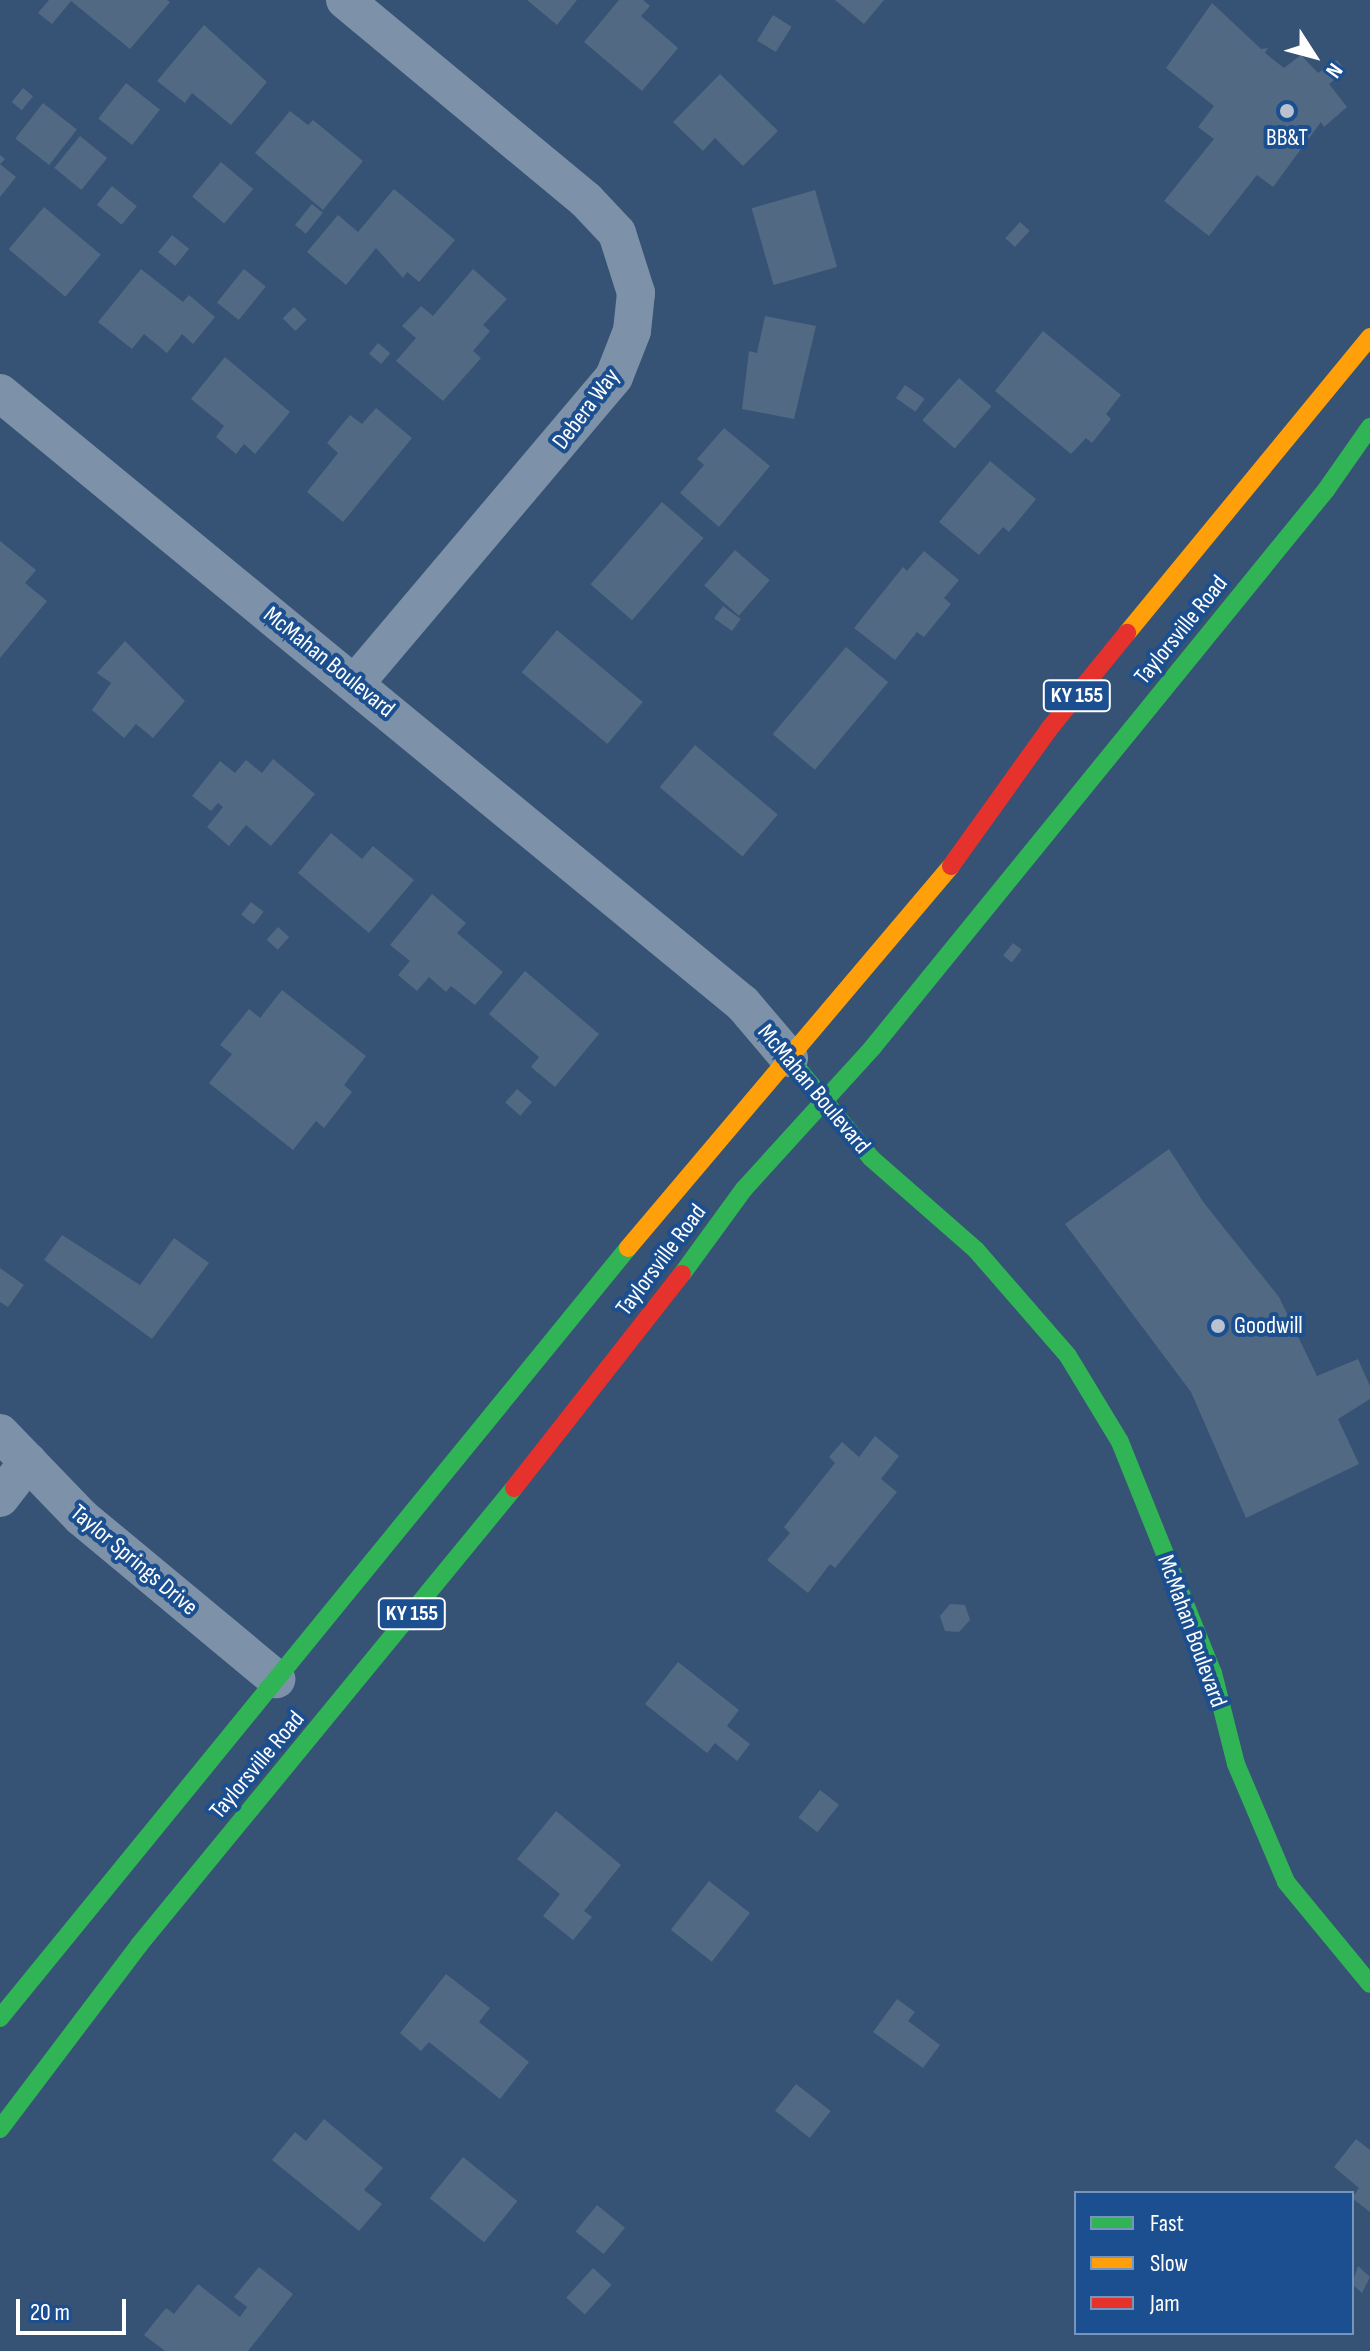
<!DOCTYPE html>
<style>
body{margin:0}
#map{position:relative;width:1370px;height:2351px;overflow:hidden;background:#365274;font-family:"Sofia Sans Condensed",sans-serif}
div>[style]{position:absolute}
.building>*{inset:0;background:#526984;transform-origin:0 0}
.street>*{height:38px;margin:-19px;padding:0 19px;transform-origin:19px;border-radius:19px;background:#7d92a8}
.fast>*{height:18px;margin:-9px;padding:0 9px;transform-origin:9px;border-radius:9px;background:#30b455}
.slow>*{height:18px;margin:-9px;padding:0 9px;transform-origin:9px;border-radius:9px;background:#ff9f0a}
.jam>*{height:18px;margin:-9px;padding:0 9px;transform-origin:9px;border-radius:9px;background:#e5322d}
.dots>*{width:22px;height:22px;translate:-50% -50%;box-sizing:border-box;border:4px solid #1b4f8f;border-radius:50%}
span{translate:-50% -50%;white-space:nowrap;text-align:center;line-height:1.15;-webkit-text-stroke:8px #1b4f8f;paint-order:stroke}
.shield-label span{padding:2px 6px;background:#1b4f8f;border:2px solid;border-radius:6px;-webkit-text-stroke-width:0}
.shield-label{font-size:22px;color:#fff;font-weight:700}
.poi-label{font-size:24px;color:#fff}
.left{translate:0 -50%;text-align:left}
.street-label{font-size:24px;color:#fff}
.legend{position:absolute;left:1074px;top:2191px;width:280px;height:144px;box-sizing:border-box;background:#1b4f8f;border:2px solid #7695bc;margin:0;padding:10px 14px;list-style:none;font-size:24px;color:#fff}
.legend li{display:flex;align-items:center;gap:16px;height:40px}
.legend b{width:40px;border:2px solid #7695bc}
.north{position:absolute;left:1274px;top:16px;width:80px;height:80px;-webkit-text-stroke:6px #1b4f8f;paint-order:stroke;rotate:126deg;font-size:22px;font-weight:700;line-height:32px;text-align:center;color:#fff}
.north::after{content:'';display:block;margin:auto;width:28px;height:36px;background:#fff;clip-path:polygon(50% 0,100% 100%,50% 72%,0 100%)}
.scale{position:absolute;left:16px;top:2299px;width:110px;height:36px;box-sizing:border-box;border:4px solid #fff;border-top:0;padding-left:10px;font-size:24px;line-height:28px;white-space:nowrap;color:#fff;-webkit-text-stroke:6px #1b4f8f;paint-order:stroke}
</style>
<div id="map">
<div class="building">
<i style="clip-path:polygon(49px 0,167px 0,170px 2px,130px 49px,71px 1px,52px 24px,38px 13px)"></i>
<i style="clip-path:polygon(527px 0,577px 0,557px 25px)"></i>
<i style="clip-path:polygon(619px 0,643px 0,650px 6px,641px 16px,678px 48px,642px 91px,584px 42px)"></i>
<i style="clip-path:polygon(835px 0,884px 0,864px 24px)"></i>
<i style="clip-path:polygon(1212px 3px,1261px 49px,1268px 48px,1265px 53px,1284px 68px,1301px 55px,1318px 73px,1337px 60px,1346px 71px,1329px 84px,1347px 107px,1324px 127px,1321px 122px,1273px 187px,1257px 175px,1209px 236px,1164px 201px,1214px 139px,1198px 127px,1214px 106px,1166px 68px)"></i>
<i style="left:773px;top:15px;width:22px;height:30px;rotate:32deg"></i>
<i style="clip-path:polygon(204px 25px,267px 82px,231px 125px,192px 93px,185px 103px,157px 81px)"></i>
<i style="clip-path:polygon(720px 74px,778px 131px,743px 166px,715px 138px,703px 151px,673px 122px)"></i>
<i style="left:126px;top:83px;width:43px;height:45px;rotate:38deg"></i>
<i style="left:23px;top:88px;width:13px;height:18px;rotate:39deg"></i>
<i style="left:43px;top:103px;width:43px;height:45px;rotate:38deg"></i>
<i style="clip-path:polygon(290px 111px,308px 125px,313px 120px,363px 161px,323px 210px,255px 153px)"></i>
<i style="left:80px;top:136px;width:35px;height:41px;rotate:39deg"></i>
<i style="clip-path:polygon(0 155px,5px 159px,0 164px,16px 177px,0 197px)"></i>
<i style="left:221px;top:162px;width:42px;height:45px;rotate:40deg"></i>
<i style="left:112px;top:186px;width:32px;height:24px;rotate:39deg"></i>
<i style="clip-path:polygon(394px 189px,455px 240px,419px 282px,407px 272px,403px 278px,376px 248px,346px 285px,307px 252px,338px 215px,358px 232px)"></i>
<i style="left:815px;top:190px;width:80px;height:66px;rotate:74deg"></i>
<i style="left:312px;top:204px;width:14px;height:27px;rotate:39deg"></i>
<i style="left:44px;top:207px;width:74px;height:55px;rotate:40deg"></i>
<i style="left:1020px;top:222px;width:13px;height:22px;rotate:42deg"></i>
<i style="left:172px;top:235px;width:22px;height:22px;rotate:39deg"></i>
<i style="clip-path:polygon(141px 269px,183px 302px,189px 295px,215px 317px,193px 344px,182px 334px,167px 353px,144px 334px,132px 349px,98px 322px)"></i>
<i style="left:244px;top:269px;width:28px;height:43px;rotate:39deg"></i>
<i style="clip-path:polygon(473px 269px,507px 299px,483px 325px,490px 331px,473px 351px,481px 358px,443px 401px,396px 361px,416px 338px,402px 326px,421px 306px,433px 316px)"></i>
<i style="left:294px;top:307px;width:18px;height:16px;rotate:45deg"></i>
<i style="clip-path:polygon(765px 316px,816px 326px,794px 419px,742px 409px,749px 351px,757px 353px)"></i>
<i style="clip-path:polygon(1043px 331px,1121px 395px,1106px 414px,1111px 419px,1092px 443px,1086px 438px,1071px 454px,995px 391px)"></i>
<i style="left:378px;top:343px;width:16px;height:14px;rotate:40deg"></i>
<i style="clip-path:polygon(225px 357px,290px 412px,255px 454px,244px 444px,236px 454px,216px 437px,224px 426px,191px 399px)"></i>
<i style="left:959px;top:378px;width:43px;height:56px;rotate:41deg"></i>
<i style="left:905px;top:385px;width:24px;height:16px;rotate:35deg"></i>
<i style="clip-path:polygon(376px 408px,412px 438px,343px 522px,307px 492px,338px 453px,327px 443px,350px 415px,362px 424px)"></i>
<i style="clip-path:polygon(724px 428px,770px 466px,719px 527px,680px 493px,704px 465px,697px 459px)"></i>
<i style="clip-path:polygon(990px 461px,1036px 499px,1009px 532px,1003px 527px,979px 555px,939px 522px)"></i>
<i style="left:662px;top:502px;width:55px;height:109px;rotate:41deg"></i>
<i style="clip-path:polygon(0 541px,36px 570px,25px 583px,47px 601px,0 658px)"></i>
<i style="left:735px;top:550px;width:46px;height:47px;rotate:41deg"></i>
<i style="clip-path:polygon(924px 551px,959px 580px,944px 598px,951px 604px,924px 637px,917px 632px,895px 660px,854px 628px,903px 567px,907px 571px)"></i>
<i style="left:723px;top:606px;width:22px;height:15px;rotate:36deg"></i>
<i style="left:557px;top:630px;width:112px;height:55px;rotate:40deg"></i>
<i style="clip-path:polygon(125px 641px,185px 701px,153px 738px,136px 724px,124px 738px,92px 710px,111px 683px,97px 673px)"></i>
<i style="left:846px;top:647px;width:55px;height:114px;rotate:40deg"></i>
<i style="left:695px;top:745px;width:108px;height:55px;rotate:40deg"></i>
<i style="clip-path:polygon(273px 759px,315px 794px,271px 846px,246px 825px,229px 846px,207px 827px,223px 807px,218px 803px,211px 811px,192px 796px,220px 761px,235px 773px,246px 760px,262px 773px)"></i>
<i style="clip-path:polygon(331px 833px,362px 859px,373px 846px,414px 880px,369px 933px,298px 873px)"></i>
<i style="clip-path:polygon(432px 894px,466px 923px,457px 933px,503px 972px,475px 1005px,451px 986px,446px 992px,429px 977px,417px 991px,398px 975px,410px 961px,390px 945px)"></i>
<i style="left:251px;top:902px;width:16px;height:16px;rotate:38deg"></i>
<i style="left:278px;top:927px;width:15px;height:17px;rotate:42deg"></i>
<i style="left:1013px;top:943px;width:11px;height:16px;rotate:38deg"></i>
<i style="clip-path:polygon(525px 971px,599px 1034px,555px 1087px,531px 1067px,539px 1057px,489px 1014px)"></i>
<i style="clip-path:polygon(282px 990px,366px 1056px,344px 1085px,352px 1092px,324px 1128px,316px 1121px,293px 1150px,209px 1083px,232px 1054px,220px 1045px,249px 1009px,260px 1018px)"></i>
<i style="left:517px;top:1089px;width:20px;height:18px;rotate:41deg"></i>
<i style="clip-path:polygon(1169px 1149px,1204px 1203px,1279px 1297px,1317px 1376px,1358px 1359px,1370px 1386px,1370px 1399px,1338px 1419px,1359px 1464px,1246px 1518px,1191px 1392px,1065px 1224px)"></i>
<i style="clip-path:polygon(62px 1235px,140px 1285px,174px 1238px,209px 1263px,152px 1339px,44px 1260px)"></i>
<i style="clip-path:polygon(0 1268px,24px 1285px,8px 1307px,0 1302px)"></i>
<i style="clip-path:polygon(875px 1436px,899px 1456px,881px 1479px,897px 1492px,835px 1568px,830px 1564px,808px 1593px,767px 1560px,790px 1533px,784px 1527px,835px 1463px,829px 1457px,842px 1442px,859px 1457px)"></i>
<i style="clip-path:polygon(950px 1604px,965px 1605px,970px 1620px,959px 1632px,945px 1631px,940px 1616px)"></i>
<i style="clip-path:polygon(678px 1662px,739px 1710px,727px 1726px,750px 1744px,737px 1761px,715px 1743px,707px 1753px,645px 1704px)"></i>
<i style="left:820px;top:1790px;width:24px;height:35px;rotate:38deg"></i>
<i style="clip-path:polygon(556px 1811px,621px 1865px,584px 1911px,592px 1917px,573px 1940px,543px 1916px,560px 1894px,517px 1859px)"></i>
<i style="left:709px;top:1881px;width:52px;height:62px;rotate:38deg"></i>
<i style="clip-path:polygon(446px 1974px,490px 2008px,479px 2022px,529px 2062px,500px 2099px,429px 2042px,421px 2051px,400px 2033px)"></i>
<i style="clip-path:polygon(897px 1999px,915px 2012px,908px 2021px,940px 2045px,923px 2068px,873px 2032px)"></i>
<i style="left:796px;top:2084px;width:44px;height:34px;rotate:38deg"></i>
<i style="clip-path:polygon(324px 2119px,383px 2168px,364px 2190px,382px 2204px,359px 2231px,272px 2160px,295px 2132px,306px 2141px)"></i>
<i style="clip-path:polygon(1356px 2139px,1370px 2150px,1370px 2212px,1352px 2198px,1359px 2188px,1334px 2167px)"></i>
<i style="left:463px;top:2157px;width:70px;height:53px;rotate:39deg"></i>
<i style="left:597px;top:2205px;width:36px;height:34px;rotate:39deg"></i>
<i style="clip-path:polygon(1358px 2266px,1370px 2277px,1362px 2293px,1352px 2284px)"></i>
<i style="clip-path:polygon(259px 2267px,293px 2294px,248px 2351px,165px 2351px,144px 2335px,166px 2308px,174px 2314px,198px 2284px,240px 2317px,247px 2307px,234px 2297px)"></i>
<i style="left:593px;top:2268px;width:25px;height:40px;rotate:42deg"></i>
</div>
<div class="street">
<i style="left:345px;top:0;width:313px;rotate:39.7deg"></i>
<i style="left:586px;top:200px;width:45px;rotate:46.8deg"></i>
<i style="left:617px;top:233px;width:63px;rotate:72.4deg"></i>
<i style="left:636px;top:293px;width:38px;rotate:96deg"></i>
<i style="left:632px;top:331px;width:49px;rotate:111.4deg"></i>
<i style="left:614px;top:377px;width:402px;rotate:130.2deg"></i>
<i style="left:0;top:393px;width:962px;rotate:39.43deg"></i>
<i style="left:743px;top:1004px;width:71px;rotate:49.6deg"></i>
<i style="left:0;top:1433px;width:117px;rotate:46deg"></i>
<i style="left:81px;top:1517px;width:254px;rotate:39.7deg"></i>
<i style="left:0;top:1498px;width:46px;rotate:-52.1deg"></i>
</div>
<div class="fast">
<i style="left:789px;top:1058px;width:129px;rotate:50.6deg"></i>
<i style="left:871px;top:1158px;width:140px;rotate:41.2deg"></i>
<i style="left:976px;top:1250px;width:140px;rotate:49deg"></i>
<i style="left:1068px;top:1356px;width:100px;rotate:58.8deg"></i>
<i style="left:1120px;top:1442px;width:249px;rotate:68.1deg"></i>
<i style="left:1213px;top:1673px;width:94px;rotate:75.8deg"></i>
<i style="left:1236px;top:1764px;width:128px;rotate:67deg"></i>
<i style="left:1286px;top:1882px;width:132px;rotate:50.5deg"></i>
<i style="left:682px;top:1274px;width:105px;rotate:-53.9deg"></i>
<i style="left:744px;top:1189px;width:192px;rotate:-47.7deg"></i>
<i style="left:873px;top:1047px;width:718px;rotate:-50.88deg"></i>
<i style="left:1326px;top:490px;width:77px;rotate:-55.1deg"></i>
<i style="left:0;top:2018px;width:994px;rotate:-50.8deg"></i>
<i style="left:0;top:2129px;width:231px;rotate:-52.9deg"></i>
<i style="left:139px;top:1945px;width:591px;rotate:-50.63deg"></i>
</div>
<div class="slow">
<i style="left:1127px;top:633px;width:383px;rotate:-50.6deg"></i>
<i style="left:628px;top:1248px;width:500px;rotate:-49.78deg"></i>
</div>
<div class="jam">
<i style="left:951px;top:866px;width:168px;rotate:-54.4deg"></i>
<i style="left:1049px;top:729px;width:124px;rotate:-50.9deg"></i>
<i style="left:514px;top:1488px;width:272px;rotate:-51.9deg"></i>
</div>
<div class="dots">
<i style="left:1287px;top:111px;background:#b9c2ce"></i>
<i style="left:1218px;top:1326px;background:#b9c2ce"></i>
</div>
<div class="shield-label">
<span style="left:1077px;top:696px">KY 155</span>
<span style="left:412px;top:1614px">KY 155</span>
</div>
<div class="poi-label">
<span style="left:1287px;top:138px">BB&amp;T</span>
<span class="left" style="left:1234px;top:1326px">Goodwill</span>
</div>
<div class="street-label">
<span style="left:586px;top:409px;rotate:-53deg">Debera Way</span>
<span style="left:1181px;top:630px;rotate:-51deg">Taylorsville Road</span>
<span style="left:329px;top:662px;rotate:39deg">McMahan Boulevard</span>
<span style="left:814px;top:1089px;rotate:50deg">McMahan Boulevard</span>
<span style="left:661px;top:1260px;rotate:-53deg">Taylorsville Road</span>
<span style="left:134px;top:1560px;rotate:40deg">Taylor Springs Drive</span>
<span style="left:1192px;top:1631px;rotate:70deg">McMahan Boulevard</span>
<span style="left:257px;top:1765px;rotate:-50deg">Taylorsville Road</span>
</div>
<ul class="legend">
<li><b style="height:10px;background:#30b455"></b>Fast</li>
<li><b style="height:10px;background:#ff9f0a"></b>Slow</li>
<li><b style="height:10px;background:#e5322d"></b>Jam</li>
</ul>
<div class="north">N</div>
<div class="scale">20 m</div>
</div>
